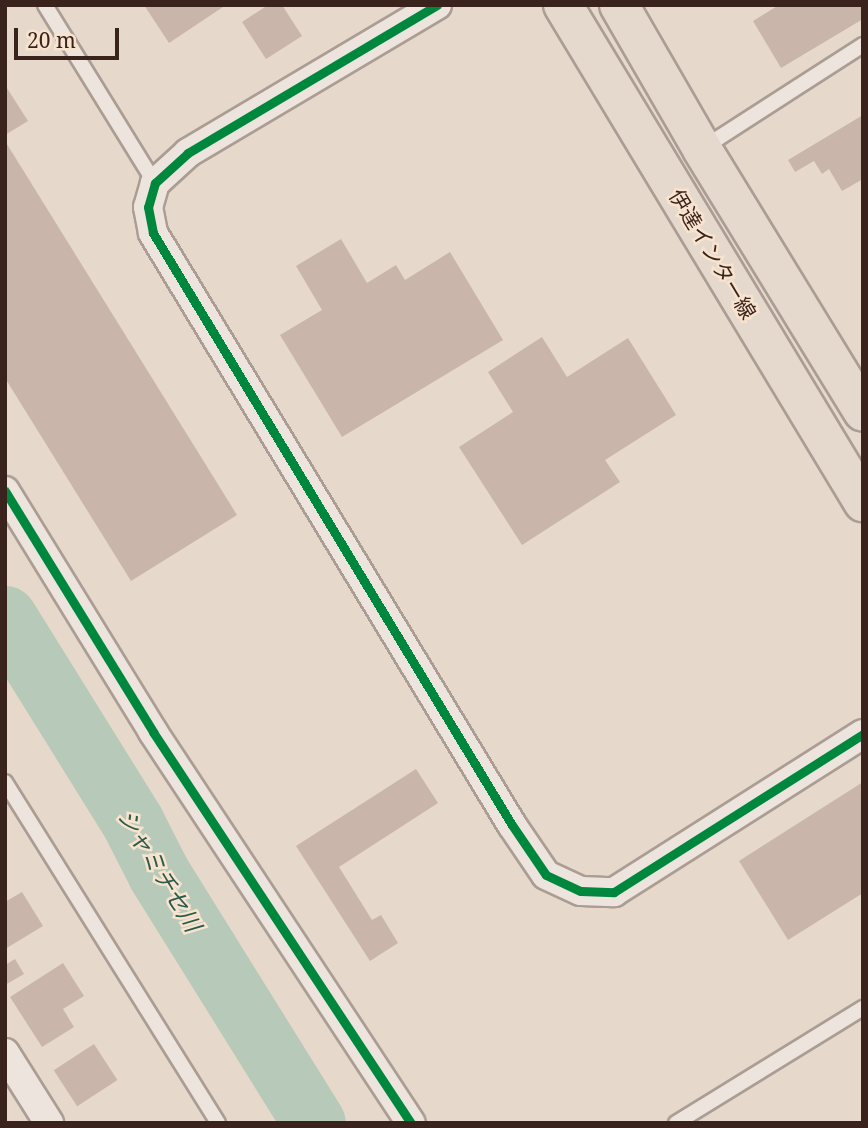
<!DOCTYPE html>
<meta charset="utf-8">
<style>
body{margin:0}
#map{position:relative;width:868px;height:1128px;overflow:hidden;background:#e6d8ca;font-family:"Noto Serif","Noto Sans JP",serif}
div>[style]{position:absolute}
.river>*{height:63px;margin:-31.5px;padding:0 31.5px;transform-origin:31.5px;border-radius:31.5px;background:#b7c9b9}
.building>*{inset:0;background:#cab5ab;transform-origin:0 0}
.roads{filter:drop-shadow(2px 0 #ab9d94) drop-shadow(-2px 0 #ab9d94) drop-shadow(0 2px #ab9d94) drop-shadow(0 -2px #ab9d94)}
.lane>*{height:14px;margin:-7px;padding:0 7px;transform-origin:7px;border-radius:7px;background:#ede5dd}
.street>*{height:28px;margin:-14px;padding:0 14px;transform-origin:14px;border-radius:14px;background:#ede5dd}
.primary>*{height:38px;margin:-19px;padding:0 19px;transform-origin:19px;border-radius:19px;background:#e5d9cd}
.cycleway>*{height:9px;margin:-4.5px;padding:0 4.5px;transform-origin:4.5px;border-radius:4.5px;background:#00873e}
span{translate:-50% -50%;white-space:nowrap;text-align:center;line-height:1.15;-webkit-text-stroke:5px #f8e3cf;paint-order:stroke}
.street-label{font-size:21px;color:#3a231c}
.water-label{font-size:23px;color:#2a5b4d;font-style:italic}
.frame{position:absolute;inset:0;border:7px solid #3a231c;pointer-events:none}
.scale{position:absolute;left:14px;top:28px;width:105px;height:32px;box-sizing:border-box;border:4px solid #3a231c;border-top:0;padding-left:9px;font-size:21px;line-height:24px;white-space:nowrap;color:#3a231c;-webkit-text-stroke:5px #f8e3cf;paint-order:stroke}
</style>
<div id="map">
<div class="river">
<i style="left:5px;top:617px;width:243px;rotate:58.1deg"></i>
<i style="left:133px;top:823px;width:57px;rotate:63deg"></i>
<i style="left:159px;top:874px;width:293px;rotate:58.1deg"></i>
</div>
<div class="building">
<i style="clip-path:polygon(144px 5px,226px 5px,169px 43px)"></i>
<i style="clip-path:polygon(268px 5px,282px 5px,302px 36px,266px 59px,242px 22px)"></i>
<i style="clip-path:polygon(779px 5px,863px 5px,863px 19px,781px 68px,753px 21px)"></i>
<i style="clip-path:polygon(5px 85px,28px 121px,5px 135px)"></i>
<i style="clip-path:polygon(863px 115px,863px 179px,842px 191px,829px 169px,822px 174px,814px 161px,795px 172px,788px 160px)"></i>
<i style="clip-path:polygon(5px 141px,237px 515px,131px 581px,5px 378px)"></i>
<i style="clip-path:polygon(341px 239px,367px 283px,396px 265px,405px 280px,450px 252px,503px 340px,342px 437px,280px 335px,322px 310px,296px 266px)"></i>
<i style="clip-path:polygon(542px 337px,567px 377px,628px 338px,676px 415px,605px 460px,620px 482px,522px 545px,459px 447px,513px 412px,488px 372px)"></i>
<i style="clip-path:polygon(416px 769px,438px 803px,339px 867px,372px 920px,381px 915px,398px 943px,370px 961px,296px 846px)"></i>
<i style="clip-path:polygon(863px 782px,863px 893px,788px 940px,739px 861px)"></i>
<i style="clip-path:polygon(22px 892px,43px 926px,5px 949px,5px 902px)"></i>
<i style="clip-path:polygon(15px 959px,24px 974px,5px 985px,5px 965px)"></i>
<i style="clip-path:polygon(63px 963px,84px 996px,63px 1009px,74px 1027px,42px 1047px,10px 997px)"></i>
<i style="left:94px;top:1044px;width:43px;height:48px;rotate:57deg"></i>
</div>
<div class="roads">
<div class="lane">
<i style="left:45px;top:5px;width:209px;rotate:58.3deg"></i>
<i style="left:703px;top:148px;width:190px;rotate:-32.8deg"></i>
<i style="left:5px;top:782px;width:402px;rotate:58deg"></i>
<i style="left:676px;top:1123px;width:220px;rotate:-31.6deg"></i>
</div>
<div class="street">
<i style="left:437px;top:5px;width:290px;rotate:149.3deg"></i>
<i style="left:188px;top:153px;width:45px;rotate:137.7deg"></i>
<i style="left:155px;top:183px;width:25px;rotate:106deg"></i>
<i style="left:148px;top:207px;width:26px;rotate:79deg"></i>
<i style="left:153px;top:233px;width:692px;rotate:58.77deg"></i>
<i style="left:512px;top:825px;width:60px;rotate:55.8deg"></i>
<i style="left:546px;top:875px;width:38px;rotate:25deg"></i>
<i style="left:581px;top:891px;width:33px;rotate:2deg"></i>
<i style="left:614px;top:892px;width:295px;rotate:-32.4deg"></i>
<i style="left:5px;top:491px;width:283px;rotate:58.4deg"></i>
<i style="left:153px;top:732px;width:468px;rotate:56.6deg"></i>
<i style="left:5px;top:1053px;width:83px;rotate:57.8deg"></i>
</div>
<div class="primary">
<i style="left:563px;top:5px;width:581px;rotate:58.88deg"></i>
<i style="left:619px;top:5px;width:166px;rotate:60deg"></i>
<i style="left:702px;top:149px;width:308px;rotate:58.5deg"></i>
</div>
</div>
<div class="cycleway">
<i style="left:437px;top:5px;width:290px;rotate:149.3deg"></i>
<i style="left:188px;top:153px;width:45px;rotate:137.7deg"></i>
<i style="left:155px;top:183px;width:25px;rotate:106deg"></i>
<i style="left:148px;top:207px;width:26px;rotate:79deg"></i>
<i style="left:153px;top:233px;width:692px;rotate:58.77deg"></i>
<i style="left:512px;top:825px;width:60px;rotate:55.8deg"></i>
<i style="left:546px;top:875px;width:38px;rotate:25deg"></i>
<i style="left:581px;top:891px;width:33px;rotate:2deg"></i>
<i style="left:614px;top:892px;width:295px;rotate:-32.4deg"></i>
<i style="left:5px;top:491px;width:283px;rotate:58.4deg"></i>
<i style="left:153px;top:732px;width:468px;rotate:56.6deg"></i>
</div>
<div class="street-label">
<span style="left:713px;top:254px;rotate:59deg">伊達インター線</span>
</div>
<div class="water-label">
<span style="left:160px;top:870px;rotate:59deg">シャミチセ川</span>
</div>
<div class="frame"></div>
<div class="scale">20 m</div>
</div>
